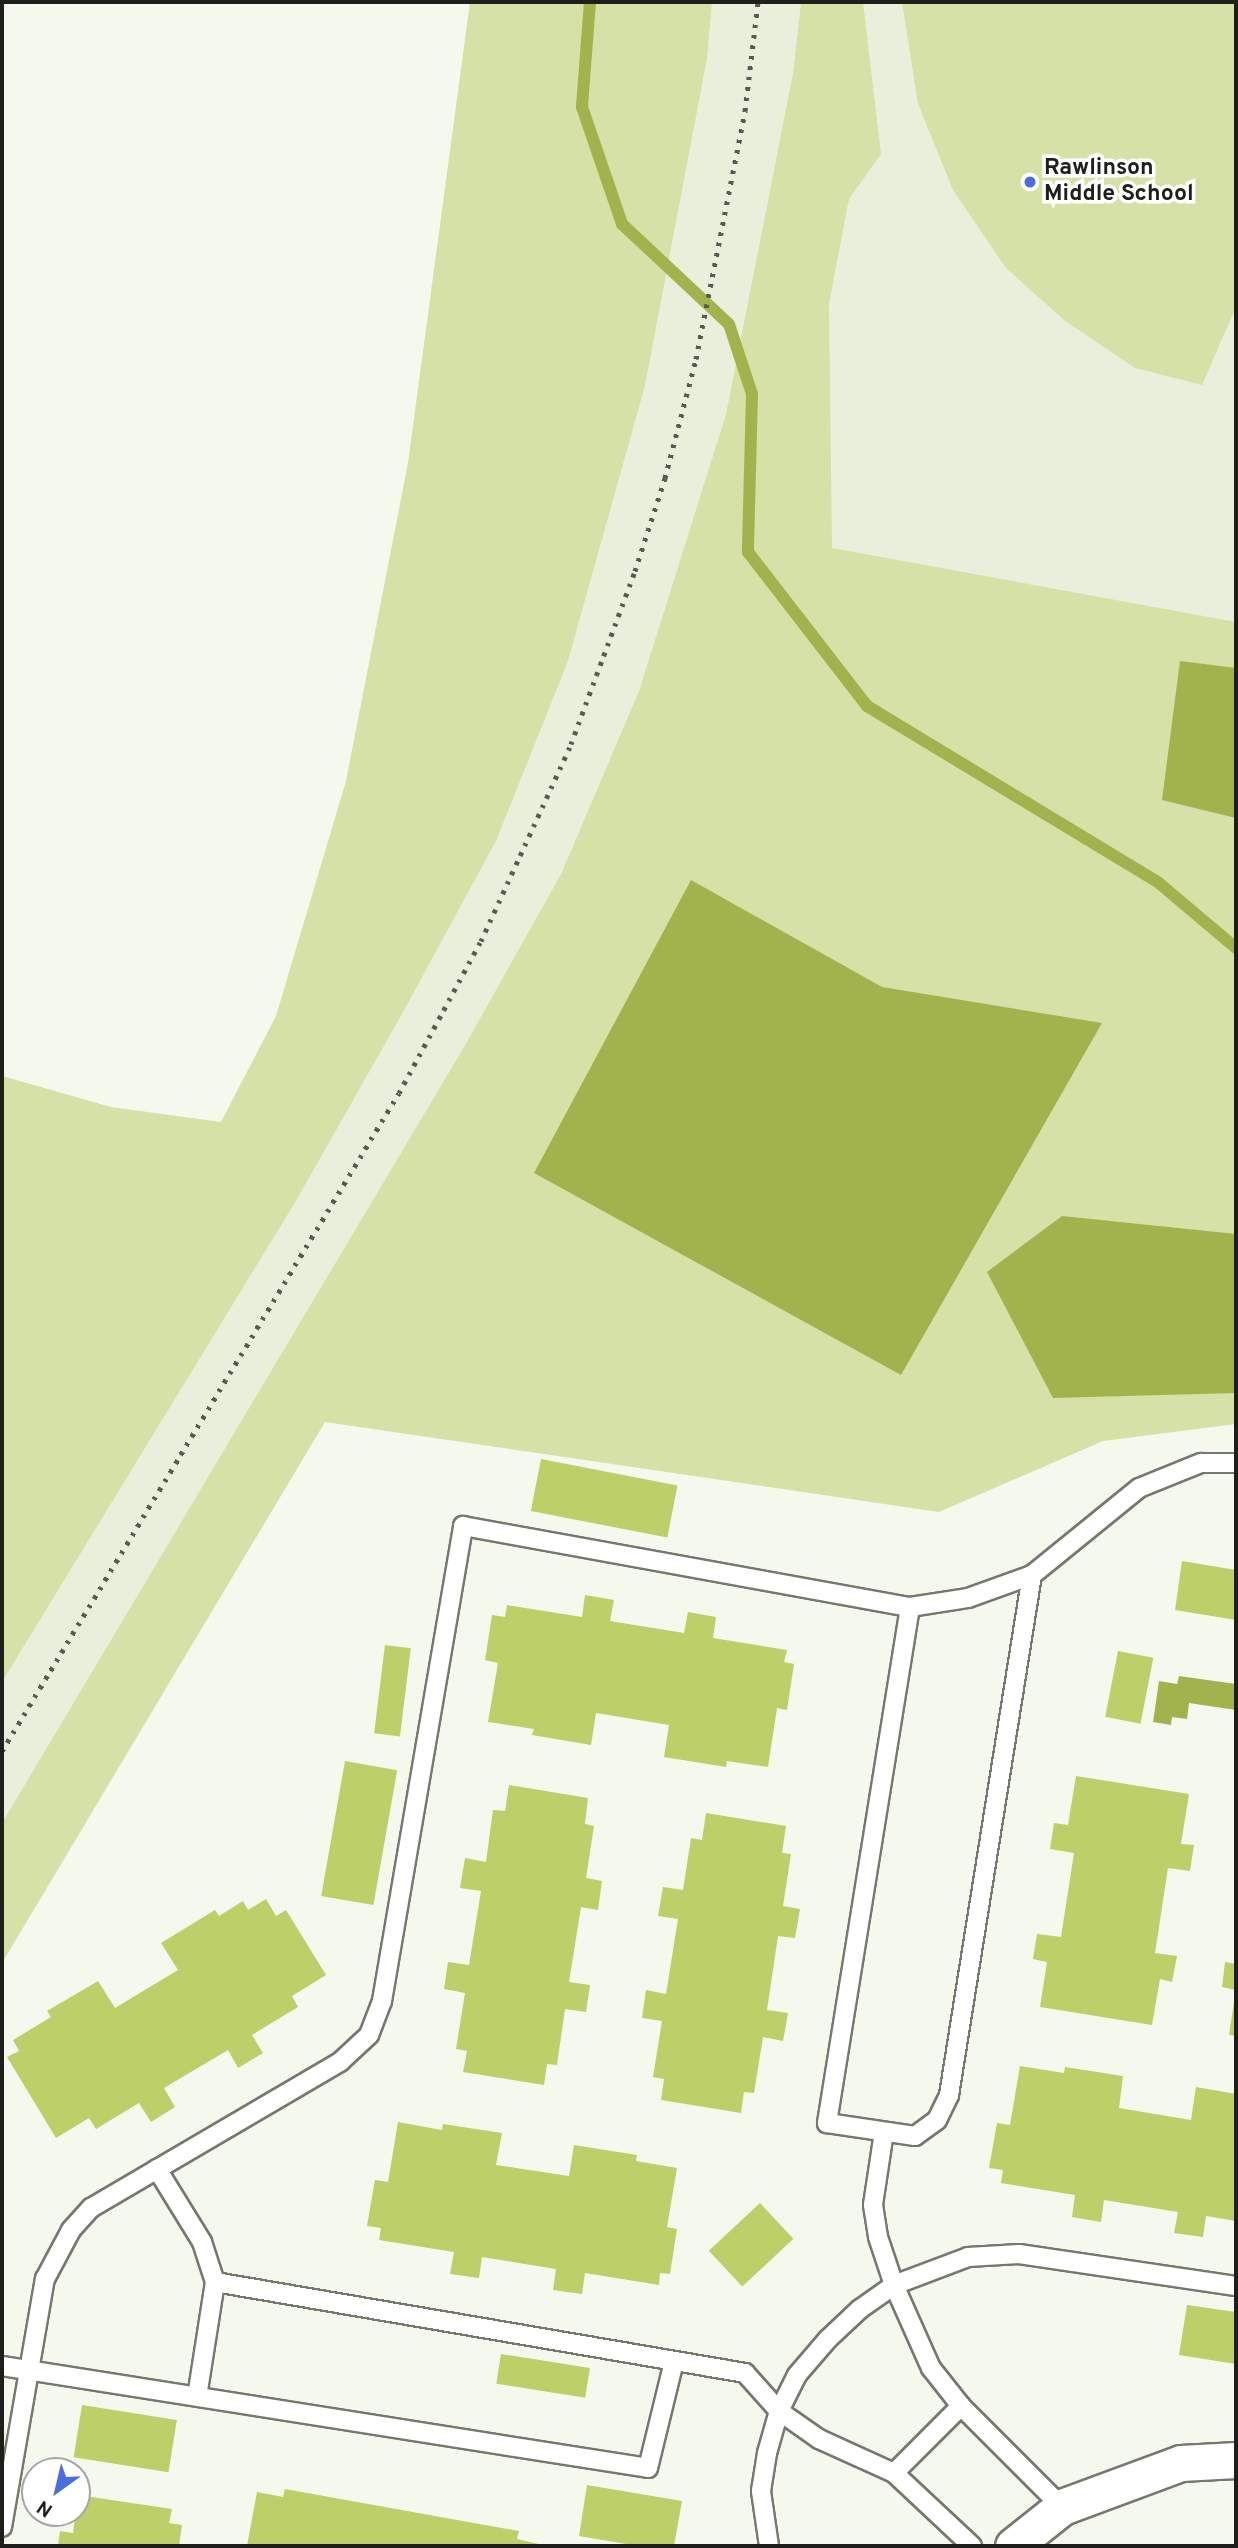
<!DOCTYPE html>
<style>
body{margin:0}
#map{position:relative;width:1238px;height:2548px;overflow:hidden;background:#f5f8ec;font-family:Overpass,sans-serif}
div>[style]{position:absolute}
.built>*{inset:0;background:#eaefdc}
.green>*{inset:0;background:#d5e1a6}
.water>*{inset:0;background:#a2b34d}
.stream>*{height:12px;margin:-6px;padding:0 6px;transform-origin:6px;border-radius:6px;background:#a2b34d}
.building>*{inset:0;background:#bdcf69;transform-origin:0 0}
.roads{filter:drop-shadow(2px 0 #76786e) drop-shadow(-2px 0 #76786e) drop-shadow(0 2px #76786e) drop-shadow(0 -2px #76786e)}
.service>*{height:18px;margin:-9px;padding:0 9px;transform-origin:9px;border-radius:9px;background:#fff}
.minor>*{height:35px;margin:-17.5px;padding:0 17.5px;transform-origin:17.5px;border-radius:17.5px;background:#fff}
.rail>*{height:5px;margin-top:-2.5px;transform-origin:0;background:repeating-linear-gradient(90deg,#575953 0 3.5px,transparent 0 10.5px)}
.dots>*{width:19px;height:19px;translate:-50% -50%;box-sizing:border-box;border:4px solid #fff;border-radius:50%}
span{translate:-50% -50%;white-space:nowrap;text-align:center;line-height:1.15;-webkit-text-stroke:7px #fff;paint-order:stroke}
.poi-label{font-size:23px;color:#1e1f1b;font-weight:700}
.left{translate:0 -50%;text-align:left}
.frame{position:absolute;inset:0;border:4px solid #1e1f1b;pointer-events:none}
.north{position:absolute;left:21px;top:2457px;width:70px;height:70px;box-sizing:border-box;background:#fff;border:2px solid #a5a5a4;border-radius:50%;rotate:214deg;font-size:19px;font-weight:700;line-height:28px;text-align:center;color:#1e1f1b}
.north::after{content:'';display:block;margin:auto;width:24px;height:32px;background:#4a6de0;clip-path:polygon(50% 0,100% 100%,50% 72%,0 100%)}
</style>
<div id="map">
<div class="built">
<i style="clip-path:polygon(712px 2px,801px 2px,793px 73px,726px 414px,639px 691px,561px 874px,464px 1047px,2px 1823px,2px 1682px,293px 1206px,568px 661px,645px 386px,707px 60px)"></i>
<i style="clip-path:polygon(842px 2px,1236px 2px,1236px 631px,783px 569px)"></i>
</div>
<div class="green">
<i style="clip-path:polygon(470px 2px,712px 2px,707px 59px,645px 386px,568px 661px,496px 841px,402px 1014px,293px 1206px,2px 1682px,2px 1076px,111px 1107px,221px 1122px,276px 1016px,346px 781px,408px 463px)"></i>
<i style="clip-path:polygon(801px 2px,863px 2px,881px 154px,849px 199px,829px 304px,832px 548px,1236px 622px,1236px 1424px,1103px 1441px,939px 1512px,325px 1422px,2px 1963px,2px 1823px,464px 1047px,561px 874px,639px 691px,726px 414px,793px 73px)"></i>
<i style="clip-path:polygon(902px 2px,1236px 2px,1236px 307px,1202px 385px,1135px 368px,1064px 320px,1006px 268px,953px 190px,918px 104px)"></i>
</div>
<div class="water">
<i style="clip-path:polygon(1180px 661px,1236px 668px,1236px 818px,1162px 800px)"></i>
<i style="clip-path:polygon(691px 880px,882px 987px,1102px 1023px,901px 1375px,534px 1173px)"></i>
<i style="clip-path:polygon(1062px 1216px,1236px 1234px,1236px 1393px,1053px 1398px,987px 1272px)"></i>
<i style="clip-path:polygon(1179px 1676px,1236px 1684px,1236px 1710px,1189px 1703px,1187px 1719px,1172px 1717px,1171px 1725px,1153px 1722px,1159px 1681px,1177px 1684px)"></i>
</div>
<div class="stream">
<i style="left:590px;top:2px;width:105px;rotate:94.4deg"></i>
<i style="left:582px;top:107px;width:124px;rotate:71.1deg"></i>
<i style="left:622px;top:224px;width:146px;rotate:43.1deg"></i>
<i style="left:729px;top:324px;width:74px;rotate:71.8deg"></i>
<i style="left:752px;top:394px;width:158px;rotate:91.5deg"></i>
<i style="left:748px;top:552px;width:195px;rotate:52.3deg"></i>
<i style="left:867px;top:706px;width:341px;rotate:31.2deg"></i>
<i style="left:1159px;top:883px;width:101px;rotate:40.2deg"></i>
</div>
<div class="building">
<i style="left:541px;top:1459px;width:139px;height:53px;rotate:11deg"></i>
<i style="clip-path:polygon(1182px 1561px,1236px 1570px,1236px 1620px,1175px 1610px)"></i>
<i style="clip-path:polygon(585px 1595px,614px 1600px,610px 1621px,684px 1633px,688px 1612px,716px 1617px,713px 1638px,787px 1650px,784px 1662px,794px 1664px,787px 1710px,777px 1708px,768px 1767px,727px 1761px,726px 1767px,664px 1757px,669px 1725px,596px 1713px,591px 1745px,532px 1735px,534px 1729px,488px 1722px,498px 1663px,485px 1660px,492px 1615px,505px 1617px,507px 1605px,582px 1617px)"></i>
<i style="left:385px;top:1645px;width:26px;height:89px;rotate:7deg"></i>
<i style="left:1118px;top:1651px;width:36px;height:67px;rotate:11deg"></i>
<i style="left:345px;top:1761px;width:53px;height:137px;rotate:10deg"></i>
<i style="clip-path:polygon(1076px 1776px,1189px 1794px,1181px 1844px,1194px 1845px,1190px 1871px,1168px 1868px,1155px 1953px,1177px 1956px,1172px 1982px,1160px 1979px,1152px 2025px,1040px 2007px,1047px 1962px,1033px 1959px,1037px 1934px,1061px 1937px,1074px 1853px,1050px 1849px,1054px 1823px,1068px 1825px)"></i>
<i style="clip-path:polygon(509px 1785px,588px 1798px,585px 1824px,594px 1826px,586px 1878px,602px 1881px,598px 1910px,581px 1907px,569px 1982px,590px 1985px,586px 2012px,565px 2009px,557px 2065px,547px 2064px,544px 2085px,463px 2072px,467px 2051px,456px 2049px,465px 1993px,444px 1989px,448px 1962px,469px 1965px,481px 1891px,460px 1888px,465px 1858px,486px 1862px,493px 1810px,505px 1811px)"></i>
<i style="clip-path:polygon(706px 1813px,786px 1826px,782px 1853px,791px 1854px,783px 1906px,800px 1909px,795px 1938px,778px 1936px,767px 2010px,788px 2013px,783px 2041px,763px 2037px,754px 2093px,744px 2092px,741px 2113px,661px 2100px,664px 2079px,653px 2077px,662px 2021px,642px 2018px,646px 1990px,666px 1994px,678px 1919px,658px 1916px,663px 1887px,683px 1890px,691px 1838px,702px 1840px)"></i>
<i style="clip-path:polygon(266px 1899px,276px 1916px,286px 1910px,326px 1975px,292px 1996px,298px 2007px,252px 2035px,263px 2053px,238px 2068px,228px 2050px,164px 2088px,175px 2107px,151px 2122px,139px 2103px,96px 2129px,89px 2118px,56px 2138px,7px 2057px,19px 2051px,13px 2040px,51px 2017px,47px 2011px,98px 1981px,115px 2008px,178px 1970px,161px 1943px,215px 1910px,219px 1916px,243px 1901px,248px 1910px)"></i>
<i style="clip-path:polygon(1225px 1962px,1236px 1964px,1236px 1990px,1222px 1987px)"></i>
<i style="clip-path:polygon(1235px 1996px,1236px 1996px,1236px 2036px,1229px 2035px)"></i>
<i style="clip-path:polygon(1020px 2066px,1064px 2073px,1065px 2067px,1123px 2076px,1119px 2108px,1191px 2120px,1196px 2087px,1236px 2094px,1236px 2221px,1206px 2216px,1203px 2237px,1174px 2233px,1178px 2212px,1104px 2200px,1101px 2222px,1072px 2217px,1075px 2195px,1001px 2183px,1003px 2170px,989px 2168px,997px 2123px,1010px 2125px)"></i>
<i style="clip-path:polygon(398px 2122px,442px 2130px,443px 2124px,502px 2133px,496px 2165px,569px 2176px,574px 2145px,637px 2155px,636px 2161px,677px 2168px,667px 2227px,677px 2229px,670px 2274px,660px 2273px,659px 2285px,585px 2273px,582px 2294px,553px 2290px,556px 2269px,482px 2257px,479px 2278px,450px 2274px,454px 2252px,379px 2240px,381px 2228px,367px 2226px,375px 2180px,388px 2182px)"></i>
<i style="left:760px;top:2203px;width:49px;height:70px;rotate:47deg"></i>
<i style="clip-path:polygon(1187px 2305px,1236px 2312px,1236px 2364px,1179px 2355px)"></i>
<i style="left:501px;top:2354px;width:90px;height:30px;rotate:9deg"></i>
<i style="left:82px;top:2405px;width:96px;height:53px;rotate:9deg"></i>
<i style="clip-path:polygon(587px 2485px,682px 2501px,674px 2546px,638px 2546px,579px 2536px)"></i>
<i style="clip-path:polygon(285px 2489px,519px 2531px,517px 2539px,547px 2546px,247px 2546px,257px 2492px,283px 2497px)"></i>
<i style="clip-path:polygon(78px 2495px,172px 2509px,169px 2523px,182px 2525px,179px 2546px,58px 2546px,60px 2531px,73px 2533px)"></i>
</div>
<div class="roads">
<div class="service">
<i style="left:910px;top:1607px;width:523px;rotate:99.14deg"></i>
<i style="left:827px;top:2123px;width:89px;rotate:8.4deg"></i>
<i style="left:915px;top:2136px;width:27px;rotate:-36deg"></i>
<i style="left:937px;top:2120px;width:28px;rotate:-64deg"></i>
<i style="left:949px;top:2095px;width:527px;rotate:-80.93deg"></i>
<i style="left:884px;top:2132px;width:74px;rotate:98.6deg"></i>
<i style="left:873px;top:2205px;width:32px;rotate:81deg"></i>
<i style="left:878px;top:2237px;width:51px;rotate:71.6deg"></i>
<i style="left:894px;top:2285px;width:91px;rotate:66deg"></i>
<i style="left:931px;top:2368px;width:48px;rotate:51.7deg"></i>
<i style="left:961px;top:2406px;width:143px;rotate:45deg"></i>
<i style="left:157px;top:2169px;width:86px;rotate:58.3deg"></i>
<i style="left:202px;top:2242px;width:42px;rotate:72deg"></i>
<i style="left:215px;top:2282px;width:116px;rotate:98.9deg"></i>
<i style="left:215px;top:2282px;width:538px;rotate:9.74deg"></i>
<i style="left:745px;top:2373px;width:51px;rotate:48.2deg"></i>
<i style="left:779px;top:2411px;width:49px;rotate:35deg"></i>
<i style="left:819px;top:2439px;width:82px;rotate:24.4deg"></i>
<i style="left:894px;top:2473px;width:107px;rotate:43.1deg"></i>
<i style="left:2px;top:2366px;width:654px;rotate:8.97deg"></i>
<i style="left:648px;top:2468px;width:110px;rotate:-76.3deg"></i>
<i style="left:894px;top:2473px;width:95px;rotate:-45deg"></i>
<i style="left:2px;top:2527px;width:252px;rotate:-80.2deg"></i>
<i style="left:45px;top:2279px;width:55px;rotate:-62deg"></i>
<i style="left:71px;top:2230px;width:30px;rotate:-48deg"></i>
<i style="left:91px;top:2208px;width:289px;rotate:-30.4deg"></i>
<i style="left:340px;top:2062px;width:40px;rotate:-43deg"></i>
<i style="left:369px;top:2035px;width:36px;rotate:-69deg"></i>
<i style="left:382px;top:2001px;width:482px;rotate:-80.3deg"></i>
<i style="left:463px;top:1526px;width:454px;rotate:10.3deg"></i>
<i style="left:910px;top:1607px;width:59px;rotate:-8.8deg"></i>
<i style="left:968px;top:1598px;width:68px;rotate:-19.8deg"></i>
<i style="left:1032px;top:1575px;width:138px;rotate:-39.1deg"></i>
<i style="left:1139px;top:1488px;width:67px;rotate:-22deg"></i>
<i style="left:1201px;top:1463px;width:35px"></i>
<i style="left:769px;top:2546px;width:56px;rotate:-98.3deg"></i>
<i style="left:761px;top:2491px;width:38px;rotate:-81deg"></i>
<i style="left:767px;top:2453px;width:44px;rotate:-74.1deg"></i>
<i style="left:779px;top:2411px;width:40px;rotate:-63.4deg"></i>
<i style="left:797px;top:2375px;width:48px;rotate:-49.3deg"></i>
<i style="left:828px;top:2339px;width:44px;rotate:-43.2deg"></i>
<i style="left:860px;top:2309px;width:42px;rotate:-35.2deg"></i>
<i style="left:894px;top:2285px;width:79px;rotate:-20.7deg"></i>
<i style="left:968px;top:2257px;width:51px;rotate:-3.4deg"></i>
<i style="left:1019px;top:2254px;width:219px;rotate:8.4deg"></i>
</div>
<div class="minor">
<i style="left:1013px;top:2546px;width:63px;rotate:-38.5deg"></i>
<i style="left:1062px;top:2507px;width:127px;rotate:-20.3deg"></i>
<i style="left:1181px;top:2463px;width:55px;rotate:-3.1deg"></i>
</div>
</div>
<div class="rail">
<i style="left:2px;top:1751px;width:768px;rotate:-58.9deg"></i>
<i style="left:399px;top:1093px;width:173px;rotate:-61.7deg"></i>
<i style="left:481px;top:941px;width:217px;rotate:-65.4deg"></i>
<i style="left:571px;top:744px;width:184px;rotate:-69.7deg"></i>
<i style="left:635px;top:571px;width:98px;rotate:-72.1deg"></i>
<i style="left:665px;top:478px;width:123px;rotate:-75.4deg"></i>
<i style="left:696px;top:359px;width:253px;rotate:-78.8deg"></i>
<i style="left:745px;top:111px;width:110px;rotate:-83.2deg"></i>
</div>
<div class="dots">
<i style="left:1030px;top:182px;background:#4a6de0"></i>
</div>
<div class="poi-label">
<span class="left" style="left:1044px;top:182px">Rawlinson<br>Middle School</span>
</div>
<div class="frame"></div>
<div class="north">N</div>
</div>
